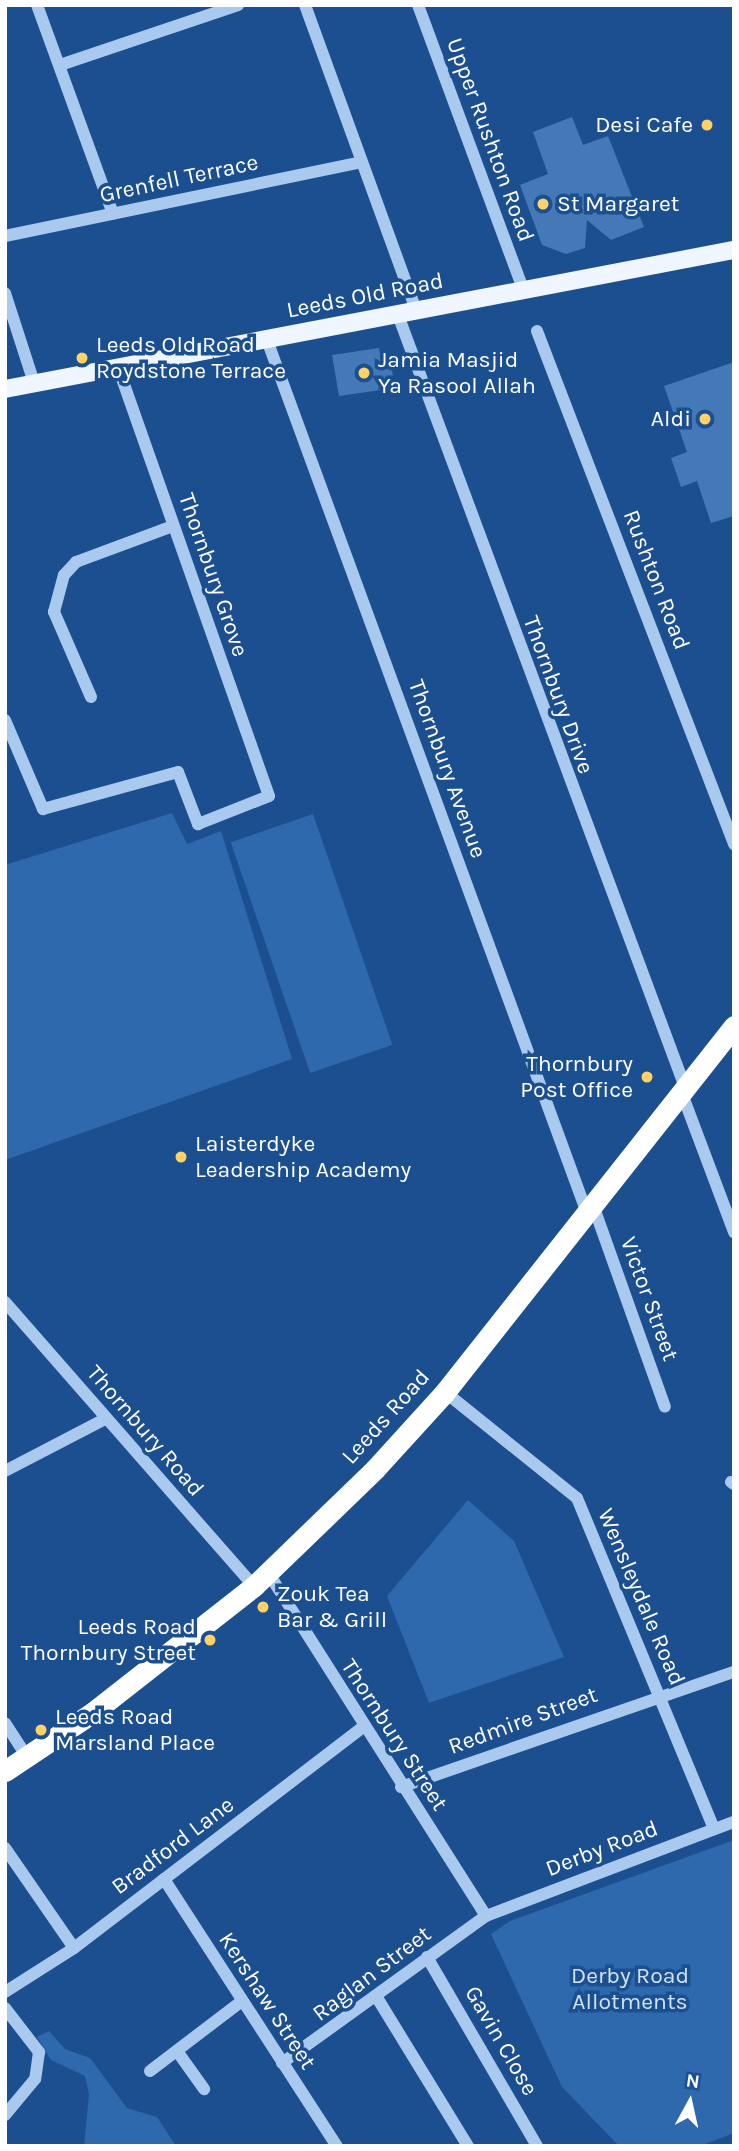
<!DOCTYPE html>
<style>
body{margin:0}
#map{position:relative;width:739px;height:2151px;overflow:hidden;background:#1b4f8f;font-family:Karla,sans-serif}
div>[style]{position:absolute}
.green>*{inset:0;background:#2e69ad;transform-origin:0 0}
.building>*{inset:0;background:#4478b7}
.minor>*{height:12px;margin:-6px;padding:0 6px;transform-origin:6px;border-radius:6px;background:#a9c9ee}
.major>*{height:18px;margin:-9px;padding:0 9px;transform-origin:9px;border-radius:9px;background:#f0f6ff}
.highway>*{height:21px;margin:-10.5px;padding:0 10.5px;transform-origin:10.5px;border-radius:10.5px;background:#fff}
.dots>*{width:19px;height:19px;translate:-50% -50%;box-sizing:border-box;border:4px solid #1b4f8f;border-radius:50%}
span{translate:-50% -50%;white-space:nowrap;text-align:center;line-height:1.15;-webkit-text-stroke:7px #1b4f8f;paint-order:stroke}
.poi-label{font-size:23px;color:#fff}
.right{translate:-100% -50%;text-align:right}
.left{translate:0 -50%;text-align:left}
.street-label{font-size:23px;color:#fff}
.park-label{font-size:23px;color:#cfe3fa}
.frame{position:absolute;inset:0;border:7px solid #fff;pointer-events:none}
.north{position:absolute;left:655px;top:2067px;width:70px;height:70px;-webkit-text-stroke:5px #1b4f8f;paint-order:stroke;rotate:8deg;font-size:19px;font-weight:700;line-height:28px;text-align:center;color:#fff}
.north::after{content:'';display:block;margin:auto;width:24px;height:32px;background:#fff;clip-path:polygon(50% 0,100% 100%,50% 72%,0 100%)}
</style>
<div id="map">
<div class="green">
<i style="clip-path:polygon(172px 813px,187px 844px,221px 831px,292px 1059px,5px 1160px,5px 865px)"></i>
<i style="left:313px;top:814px;width:244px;height:87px;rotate:71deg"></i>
<i style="clip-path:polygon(468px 1500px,514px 1541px,564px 1657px,429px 1703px,387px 1596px)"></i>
<i style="clip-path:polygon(734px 1840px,734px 2133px,700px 2146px,619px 2146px,562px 2087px,491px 1934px,510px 1921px)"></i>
<i style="clip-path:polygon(49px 2031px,65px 2049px,90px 2058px,127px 2108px,157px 2117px,176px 2146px,84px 2146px,89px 2094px,85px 2076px,51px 2060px,37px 2037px)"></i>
</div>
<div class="building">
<i style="clip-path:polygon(572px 117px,583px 145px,608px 136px,644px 227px,611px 240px,587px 220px,585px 248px,566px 254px,542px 245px,520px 185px,548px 174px,533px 132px)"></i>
<i style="clip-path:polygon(379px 348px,381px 359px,390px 358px,395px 388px,339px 396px,332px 355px)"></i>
<i style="clip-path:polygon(734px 362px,734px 516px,711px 523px,697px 481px,681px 487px,671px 458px,687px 452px,664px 386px)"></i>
</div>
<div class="minor">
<i style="left:37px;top:5px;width:222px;rotate:70deg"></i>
<i style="left:305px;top:5px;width:327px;rotate:70deg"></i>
<i style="left:418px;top:5px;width:303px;rotate:69.7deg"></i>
<i style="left:60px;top:65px;width:188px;rotate:-18.6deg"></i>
<i style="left:5px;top:236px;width:364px;rotate:-11.7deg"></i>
<i style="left:5px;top:293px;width:95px;rotate:72.1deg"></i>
<i style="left:398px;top:315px;width:824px;rotate:69.61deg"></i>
<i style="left:537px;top:331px;width:550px;rotate:68.99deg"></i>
<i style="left:267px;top:340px;width:930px;rotate:69.87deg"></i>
<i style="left:91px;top:697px;width:93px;rotate:-113.5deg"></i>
<i style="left:54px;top:612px;width:38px;rotate:-75deg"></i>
<i style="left:64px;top:575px;width:18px;rotate:-47deg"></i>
<i style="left:76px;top:562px;width:103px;rotate:-20.4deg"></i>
<i style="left:5px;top:720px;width:97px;rotate:66.9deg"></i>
<i style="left:43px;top:809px;width:140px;rotate:-15.3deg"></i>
<i style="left:178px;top:772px;width:56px;rotate:69deg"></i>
<i style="left:198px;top:824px;width:76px;rotate:-21.5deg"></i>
<i style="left:269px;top:796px;width:454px;rotate:-109.4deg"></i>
<i style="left:681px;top:1091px;width:151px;rotate:69.4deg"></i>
<i style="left:593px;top:1205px;width:214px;rotate:70.4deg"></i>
<i style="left:5px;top:1302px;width:378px;rotate:48.8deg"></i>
<i style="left:445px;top:1392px;width:169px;rotate:38.8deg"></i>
<i style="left:577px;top:1498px;width:358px;rotate:67.5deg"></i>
<i style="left:5px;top:1471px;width:113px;rotate:-27.5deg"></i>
<i style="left:731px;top:1482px;width:4px;rotate:34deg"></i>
<i style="left:269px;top:1574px;width:405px;rotate:57.6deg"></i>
<i style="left:5px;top:1723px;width:40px;rotate:57.1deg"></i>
<i style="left:401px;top:1787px;width:352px;rotate:-19.1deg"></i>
<i style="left:5px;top:1848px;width:121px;rotate:55.4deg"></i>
<i style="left:164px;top:1879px;width:318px;rotate:57.1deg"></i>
<i style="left:427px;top:1957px;width:219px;rotate:59.8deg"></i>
<i style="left:5px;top:1992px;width:82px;rotate:-32.5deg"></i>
<i style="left:74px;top:1948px;width:362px;rotate:-37.4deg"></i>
<i style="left:376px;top:1996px;width:176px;rotate:58.5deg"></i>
<i style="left:5px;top:2008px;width:56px;rotate:52.3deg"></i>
<i style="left:39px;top:2052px;width:27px;rotate:98deg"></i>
<i style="left:35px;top:2079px;width:47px;rotate:129.8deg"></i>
<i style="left:177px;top:2051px;width:47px;rotate:54.6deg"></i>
<i style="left:282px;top:2063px;width:251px;rotate:-35.8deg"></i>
<i style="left:486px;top:1916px;width:265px;rotate:-20.8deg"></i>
<i style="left:150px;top:2071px;width:116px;rotate:-37.3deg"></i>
</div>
<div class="major">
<i style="left:5px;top:389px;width:742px;rotate:-10.8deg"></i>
</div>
<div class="highway">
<i style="left:5px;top:1771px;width:105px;rotate:-33.7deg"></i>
<i style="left:92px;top:1713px;width:206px;rotate:-38.1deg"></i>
<i style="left:254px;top:1586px;width:168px;rotate:-44deg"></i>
<i style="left:375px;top:1469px;width:104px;rotate:-47.7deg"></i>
<i style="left:445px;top:1392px;width:466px;rotate:-51.7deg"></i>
</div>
<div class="dots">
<i style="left:707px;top:125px;background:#ffd166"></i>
<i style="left:543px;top:204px;background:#ffd166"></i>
<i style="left:82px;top:358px;background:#ffd166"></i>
<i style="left:364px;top:373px;background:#ffd166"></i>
<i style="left:705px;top:419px;background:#ffd166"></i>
<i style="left:647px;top:1077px;background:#ffd166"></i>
<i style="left:181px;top:1157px;background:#ffd166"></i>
<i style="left:263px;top:1607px;background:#ffd166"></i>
<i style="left:210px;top:1640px;background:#ffd166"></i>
<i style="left:41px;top:1730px;background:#ffd166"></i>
</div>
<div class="poi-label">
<span class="right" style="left:693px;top:125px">Desi Cafe</span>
<span class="left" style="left:557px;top:204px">St Margaret</span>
<span class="left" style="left:96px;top:358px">Leeds Old Road<br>Roydstone Terrace</span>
<span class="left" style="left:378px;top:373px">Jamia Masjid<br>Ya Rasool Allah</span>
<span class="right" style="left:691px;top:419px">Aldi</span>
<span class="right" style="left:633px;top:1077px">Thornbury<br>Post Office</span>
<span class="left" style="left:195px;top:1157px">Laisterdyke<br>Leadership Academy</span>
<span class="left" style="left:277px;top:1607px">Zouk Tea<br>Bar &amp; Grill</span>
<span class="right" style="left:196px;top:1640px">Leeds Road<br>Thornbury Street</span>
<span class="left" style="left:55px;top:1730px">Leeds Road<br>Marsland Place</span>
</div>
<div class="street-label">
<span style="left:490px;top:140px;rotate:70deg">Upper Rushton Road</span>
<span style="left:179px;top:179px;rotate:-12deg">Grenfell Terrace</span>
<span style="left:365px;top:296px;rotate:-11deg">Leeds Old Road</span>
<span style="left:213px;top:575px;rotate:71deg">Thornbury Grove</span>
<span style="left:656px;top:580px;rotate:69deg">Rushton Road</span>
<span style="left:558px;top:695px;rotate:70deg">Thornbury Drive</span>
<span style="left:447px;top:769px;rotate:70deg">Thornbury Avenue</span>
<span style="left:649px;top:1299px;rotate:70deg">Victor Street</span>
<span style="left:386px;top:1417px;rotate:-48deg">Leeds Road</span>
<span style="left:145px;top:1431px;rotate:49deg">Thornbury Road</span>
<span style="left:641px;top:1597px;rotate:67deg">Wensleydale Road</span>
<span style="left:523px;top:1721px;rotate:-20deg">Redmire Street</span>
<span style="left:394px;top:1735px;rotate:57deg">Thornbury Street</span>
<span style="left:173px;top:1846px;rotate:-37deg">Bradford Lane</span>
<span style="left:602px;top:1849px;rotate:-21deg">Derby Road</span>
<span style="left:372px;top:1974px;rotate:-37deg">Raglan Street</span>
<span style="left:267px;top:2001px;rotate:57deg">Kershaw Street</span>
<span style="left:501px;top:2041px;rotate:60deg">Gavin Close</span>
</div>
<div class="park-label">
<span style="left:630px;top:1989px">Derby Road<br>Allotments</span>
</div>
<div class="frame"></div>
<div class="north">N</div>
</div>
